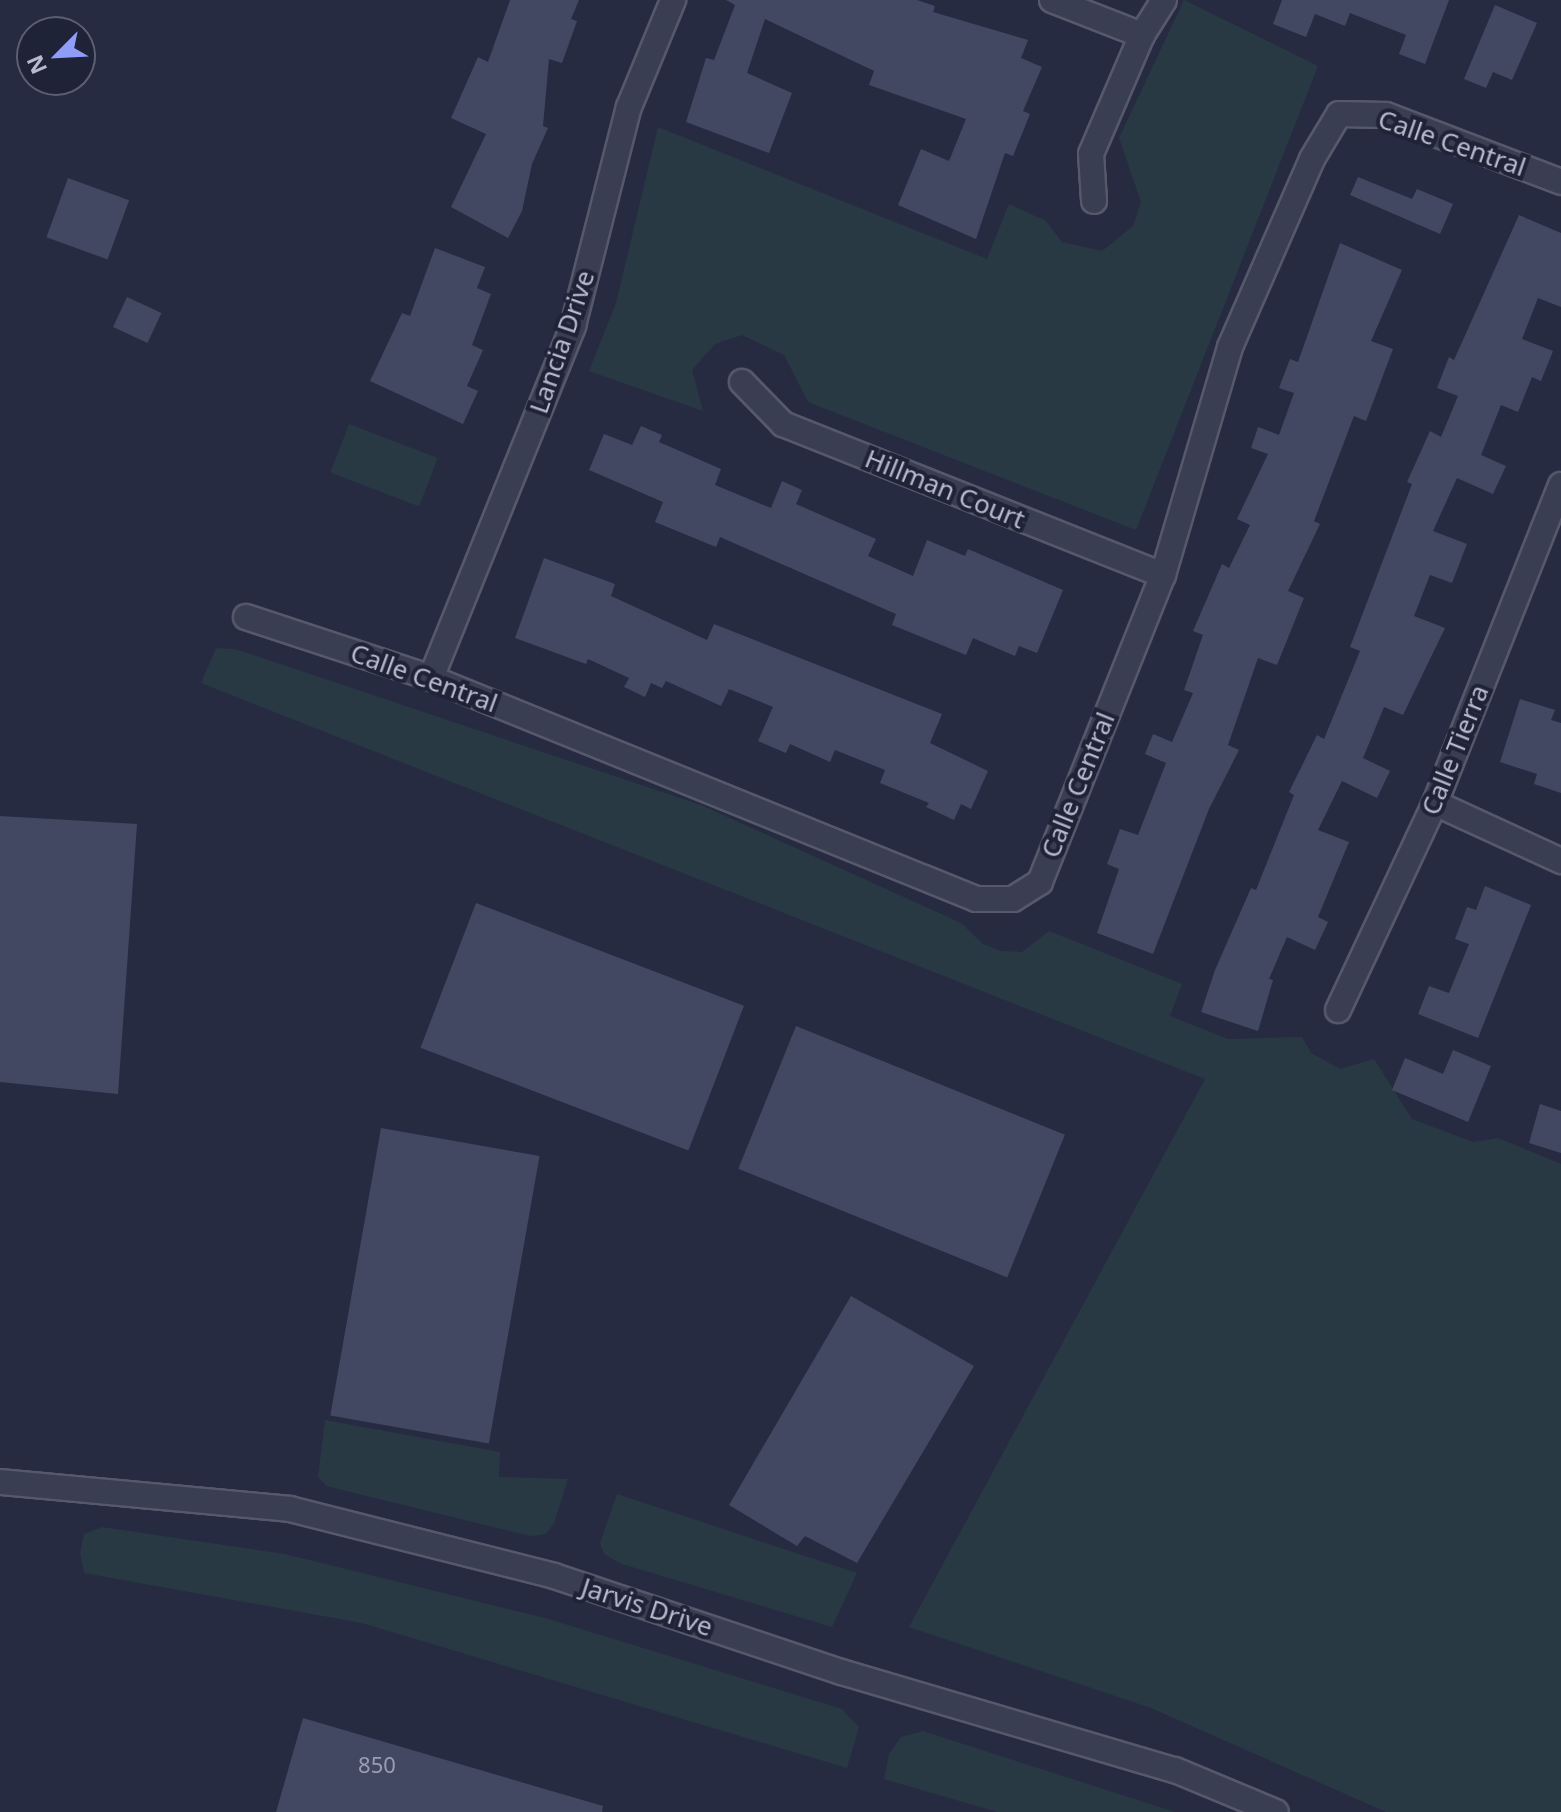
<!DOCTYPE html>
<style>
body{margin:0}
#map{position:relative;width:1561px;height:1812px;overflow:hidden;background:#262b42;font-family:"Noto Sans",sans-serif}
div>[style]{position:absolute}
.green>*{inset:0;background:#283943;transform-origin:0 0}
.building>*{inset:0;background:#424862;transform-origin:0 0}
.roads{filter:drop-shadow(2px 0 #56596c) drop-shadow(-2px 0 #56596c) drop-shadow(0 2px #56596c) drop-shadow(0 -2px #56596c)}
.minor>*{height:24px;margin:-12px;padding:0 12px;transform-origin:12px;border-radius:12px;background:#3a3e52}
span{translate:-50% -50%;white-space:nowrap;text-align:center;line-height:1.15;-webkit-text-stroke:8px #1f2337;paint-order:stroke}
.number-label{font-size:22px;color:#9a9eb2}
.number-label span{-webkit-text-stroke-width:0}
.street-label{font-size:26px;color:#b8bacc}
.north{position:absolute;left:16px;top:16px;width:80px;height:80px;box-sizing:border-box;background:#1f2337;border:2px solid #5c5f73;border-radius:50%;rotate:246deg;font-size:22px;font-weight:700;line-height:32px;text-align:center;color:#b8bacc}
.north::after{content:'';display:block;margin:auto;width:28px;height:36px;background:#8f9df9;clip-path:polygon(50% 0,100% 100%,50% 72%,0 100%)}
</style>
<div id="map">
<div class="green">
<i style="clip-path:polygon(1184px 0,1318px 66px,1136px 530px,808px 402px,784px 355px,742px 335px,715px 344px,692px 370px,703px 411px,589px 371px,616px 303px,658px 127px,987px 259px,1009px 204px,1046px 221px,1062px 242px,1102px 251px,1133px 226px,1141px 202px,1119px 138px)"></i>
<i style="left:349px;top:424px;width:95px;height:52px;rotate:21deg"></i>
<i style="clip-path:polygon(216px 648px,235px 649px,701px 805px,961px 923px,983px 944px,1001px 951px,1022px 952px,1049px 931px,1182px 984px,1170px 1016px,1228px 1039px,1302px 1037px,1311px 1053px,1340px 1069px,1374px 1059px,1412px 1119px,1473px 1142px,1498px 1138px,1561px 1164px,1561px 1812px,1386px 1812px,1151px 1708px,909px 1627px,1205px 1079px,201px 683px)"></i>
<i style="clip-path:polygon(325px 1420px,500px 1452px,499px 1477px,568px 1479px,554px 1523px,546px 1534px,530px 1536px,326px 1486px,318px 1477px)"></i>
<i style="clip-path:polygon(617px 1494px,857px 1573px,832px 1627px,622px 1564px,604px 1554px,600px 1543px)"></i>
<i style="clip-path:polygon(102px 1527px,285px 1554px,545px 1618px,842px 1709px,859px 1727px,847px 1768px,362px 1623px,84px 1573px,80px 1553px,84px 1534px)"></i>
<i style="clip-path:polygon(923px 1731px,1175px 1812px,997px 1812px,884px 1779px,889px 1754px,901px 1737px)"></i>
</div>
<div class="building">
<i style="clip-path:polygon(510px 0,579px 0,571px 19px,577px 21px,562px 63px,549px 59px,543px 126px,548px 128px,532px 164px,522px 211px,508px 238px,451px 207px,486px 134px,451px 118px,478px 57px,488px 62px)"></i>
<i style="clip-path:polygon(726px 0,917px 0,935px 6px,933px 12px,1028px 40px,1021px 58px,1042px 67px,1023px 111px,1030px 114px,1013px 156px,1005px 153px,976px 239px,898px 205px,921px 149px,949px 161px,966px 119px,869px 85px,874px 71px,765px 19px,747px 73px,792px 93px,769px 153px,686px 122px,706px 58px,714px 60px,735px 5px)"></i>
<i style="clip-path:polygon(1282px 0,1449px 0,1425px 64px,1399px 54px,1406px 35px,1350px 13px,1345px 26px,1315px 14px,1306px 37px,1273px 24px)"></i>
<i style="clip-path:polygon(1495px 5px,1537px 23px,1512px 80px,1493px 72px,1486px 88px,1464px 79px)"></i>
<i style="clip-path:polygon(1358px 177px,1412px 199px,1417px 189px,1453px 204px,1440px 234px,1350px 195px)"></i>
<i style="left:68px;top:178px;width:65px;height:63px;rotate:20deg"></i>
<i style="clip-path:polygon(1519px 215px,1561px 233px,1561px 307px,1538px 298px,1522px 339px,1553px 351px,1541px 381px,1532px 377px,1518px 412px,1501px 405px,1481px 455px,1506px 466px,1493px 494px,1457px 478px,1433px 531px,1467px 544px,1452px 583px,1430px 575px,1414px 616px,1445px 628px,1403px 715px,1384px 707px,1363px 758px,1390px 771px,1377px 798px,1342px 781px,1318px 830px,1349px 842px,1318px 917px,1328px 922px,1315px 950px,1287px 937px,1269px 979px,1273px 980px,1258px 1031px,1201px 1012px,1215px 970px,1251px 888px,1256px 890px,1294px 795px,1289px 792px,1317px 735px,1324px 739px,1360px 651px,1350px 647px,1412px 484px,1407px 482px,1430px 431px,1441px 437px,1458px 396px,1437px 388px,1449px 357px,1454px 360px)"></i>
<i style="clip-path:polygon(1340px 243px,1402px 270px,1371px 341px,1393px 349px,1366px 421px,1354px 416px,1314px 521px,1320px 524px,1288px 591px,1304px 598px,1277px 665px,1258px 658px,1228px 745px,1239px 750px,1209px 809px,1153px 954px,1097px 933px,1119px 869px,1107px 864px,1120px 829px,1138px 835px,1166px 763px,1145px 754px,1153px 734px,1172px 742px,1193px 693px,1184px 690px,1203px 635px,1193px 631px,1222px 564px,1229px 568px,1250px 525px,1237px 519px,1268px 454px,1251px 448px,1258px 427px,1279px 435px,1294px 393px,1279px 388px,1290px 359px,1298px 362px)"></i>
<i style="clip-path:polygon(435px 248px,485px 267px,477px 288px,491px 294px,472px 345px,483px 350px,467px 386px,478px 391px,463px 424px,370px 381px,402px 313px,410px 316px)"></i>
<i style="left:127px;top:297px;width:38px;height:33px;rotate:25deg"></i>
<i style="clip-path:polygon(641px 426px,662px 435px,659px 442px,721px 469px,715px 485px,771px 508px,782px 481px,802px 490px,796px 504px,876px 539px,868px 556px,913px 576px,927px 540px,965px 556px,968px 549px,1063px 590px,1037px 653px,1019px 646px,1015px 656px,973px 638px,966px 655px,892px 625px,896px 614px,720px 537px,716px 547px,655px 522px,663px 502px,589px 470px,604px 434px,632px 445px)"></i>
<i style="clip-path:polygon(544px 558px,615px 584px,611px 596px,707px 640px,714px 624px,942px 714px,930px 743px,988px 771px,971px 809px,961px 804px,954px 820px,926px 807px,929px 803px,880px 783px,885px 770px,835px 750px,830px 762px,790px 744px,786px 753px,758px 741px,773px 707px,729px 689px,721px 706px,666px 681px,662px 688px,651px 683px,645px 697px,624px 687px,629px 678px,588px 659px,586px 664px,515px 638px)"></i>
<i style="clip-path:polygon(1520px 699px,1555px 710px,1551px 720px,1561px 723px,1561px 793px,1534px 784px,1537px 774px,1500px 762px)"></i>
<i style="clip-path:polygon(0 816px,137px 824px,118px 1094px,0 1082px)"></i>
<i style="clip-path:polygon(1485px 886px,1531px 905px,1478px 1038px,1418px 1014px,1429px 986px,1449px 993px,1469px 944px,1455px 939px,1467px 907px,1476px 910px)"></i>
<i style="left:476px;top:903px;width:287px;height:155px;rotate:21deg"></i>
<i style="left:796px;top:1026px;width:290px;height:154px;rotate:22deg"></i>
<i style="clip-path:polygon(1453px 1050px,1491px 1066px,1468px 1122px,1392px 1090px,1405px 1058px,1443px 1074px)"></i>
<i style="clip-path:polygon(1540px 1104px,1561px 1111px,1561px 1153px,1529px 1143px)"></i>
<i style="left:381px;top:1128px;width:161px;height:292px;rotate:10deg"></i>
<i style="clip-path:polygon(851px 1296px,974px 1366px,857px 1563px,805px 1536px,797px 1546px,729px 1505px)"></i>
<i style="clip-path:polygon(303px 1718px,603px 1806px,602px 1812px,276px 1812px)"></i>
</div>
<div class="roads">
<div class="minor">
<i style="left:1052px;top:0;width:97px;rotate:21.3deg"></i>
<i style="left:1142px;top:35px;width:129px;rotate:113.2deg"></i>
<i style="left:1091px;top:154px;width:47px;rotate:86.3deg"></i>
<i style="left:1142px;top:35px;width:41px;rotate:-57.8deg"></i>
<i style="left:742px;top:382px;width:59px;rotate:45.7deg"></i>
<i style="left:783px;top:424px;width:409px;rotate:21.7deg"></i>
<i style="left:246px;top:617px;width:195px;rotate:18.2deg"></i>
<i style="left:431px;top:678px;width:588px;rotate:22.07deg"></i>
<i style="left:976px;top:899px;width:37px"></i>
<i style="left:1013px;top:899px;width:32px;rotate:-32deg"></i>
<i style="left:1040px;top:882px;width:331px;rotate:-68.2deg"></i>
<i style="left:1163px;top:575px;width:238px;rotate:-73.6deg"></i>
<i style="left:1230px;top:347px;width:205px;rotate:-66.4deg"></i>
<i style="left:1312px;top:159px;width:52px;rotate:-59deg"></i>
<i style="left:1339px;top:114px;width:47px;rotate:1.2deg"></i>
<i style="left:1386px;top:115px;width:187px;rotate:20.9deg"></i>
<i style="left:431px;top:678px;width:380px;rotate:-68deg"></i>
<i style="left:573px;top:326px;width:226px;rotate:-75.7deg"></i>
<i style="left:629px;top:107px;width:116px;rotate:-67.6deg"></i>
<i style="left:1435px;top:803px;width:139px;rotate:24.7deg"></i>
<i style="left:1338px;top:1010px;width:229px;rotate:-64.9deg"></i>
<i style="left:1435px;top:803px;width:342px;rotate:-68.4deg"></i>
<i style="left:0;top:1482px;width:291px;rotate:5.3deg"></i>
<i style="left:290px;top:1509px;width:272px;rotate:14.2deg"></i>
<i style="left:554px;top:1576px;width:303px;rotate:18.5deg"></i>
<i style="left:841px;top:1672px;width:348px;rotate:16.4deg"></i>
<i style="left:1175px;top:1770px;width:109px;rotate:22.6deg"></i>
</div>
</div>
<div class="number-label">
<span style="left:377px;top:1765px">850</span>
</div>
<div class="street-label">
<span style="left:1452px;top:143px;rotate:19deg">Calle Central</span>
<span style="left:562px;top:342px;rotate:-71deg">Lancia Drive</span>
<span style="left:945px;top:489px;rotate:22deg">Hillman Court</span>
<span style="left:424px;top:678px;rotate:20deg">Calle Central</span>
<span style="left:1455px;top:750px;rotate:-68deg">Calle Tierra</span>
<span style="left:1078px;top:785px;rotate:-68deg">Calle Central</span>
<span style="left:647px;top:1607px;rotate:18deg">Jarvis Drive</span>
</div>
<div class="north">N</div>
</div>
